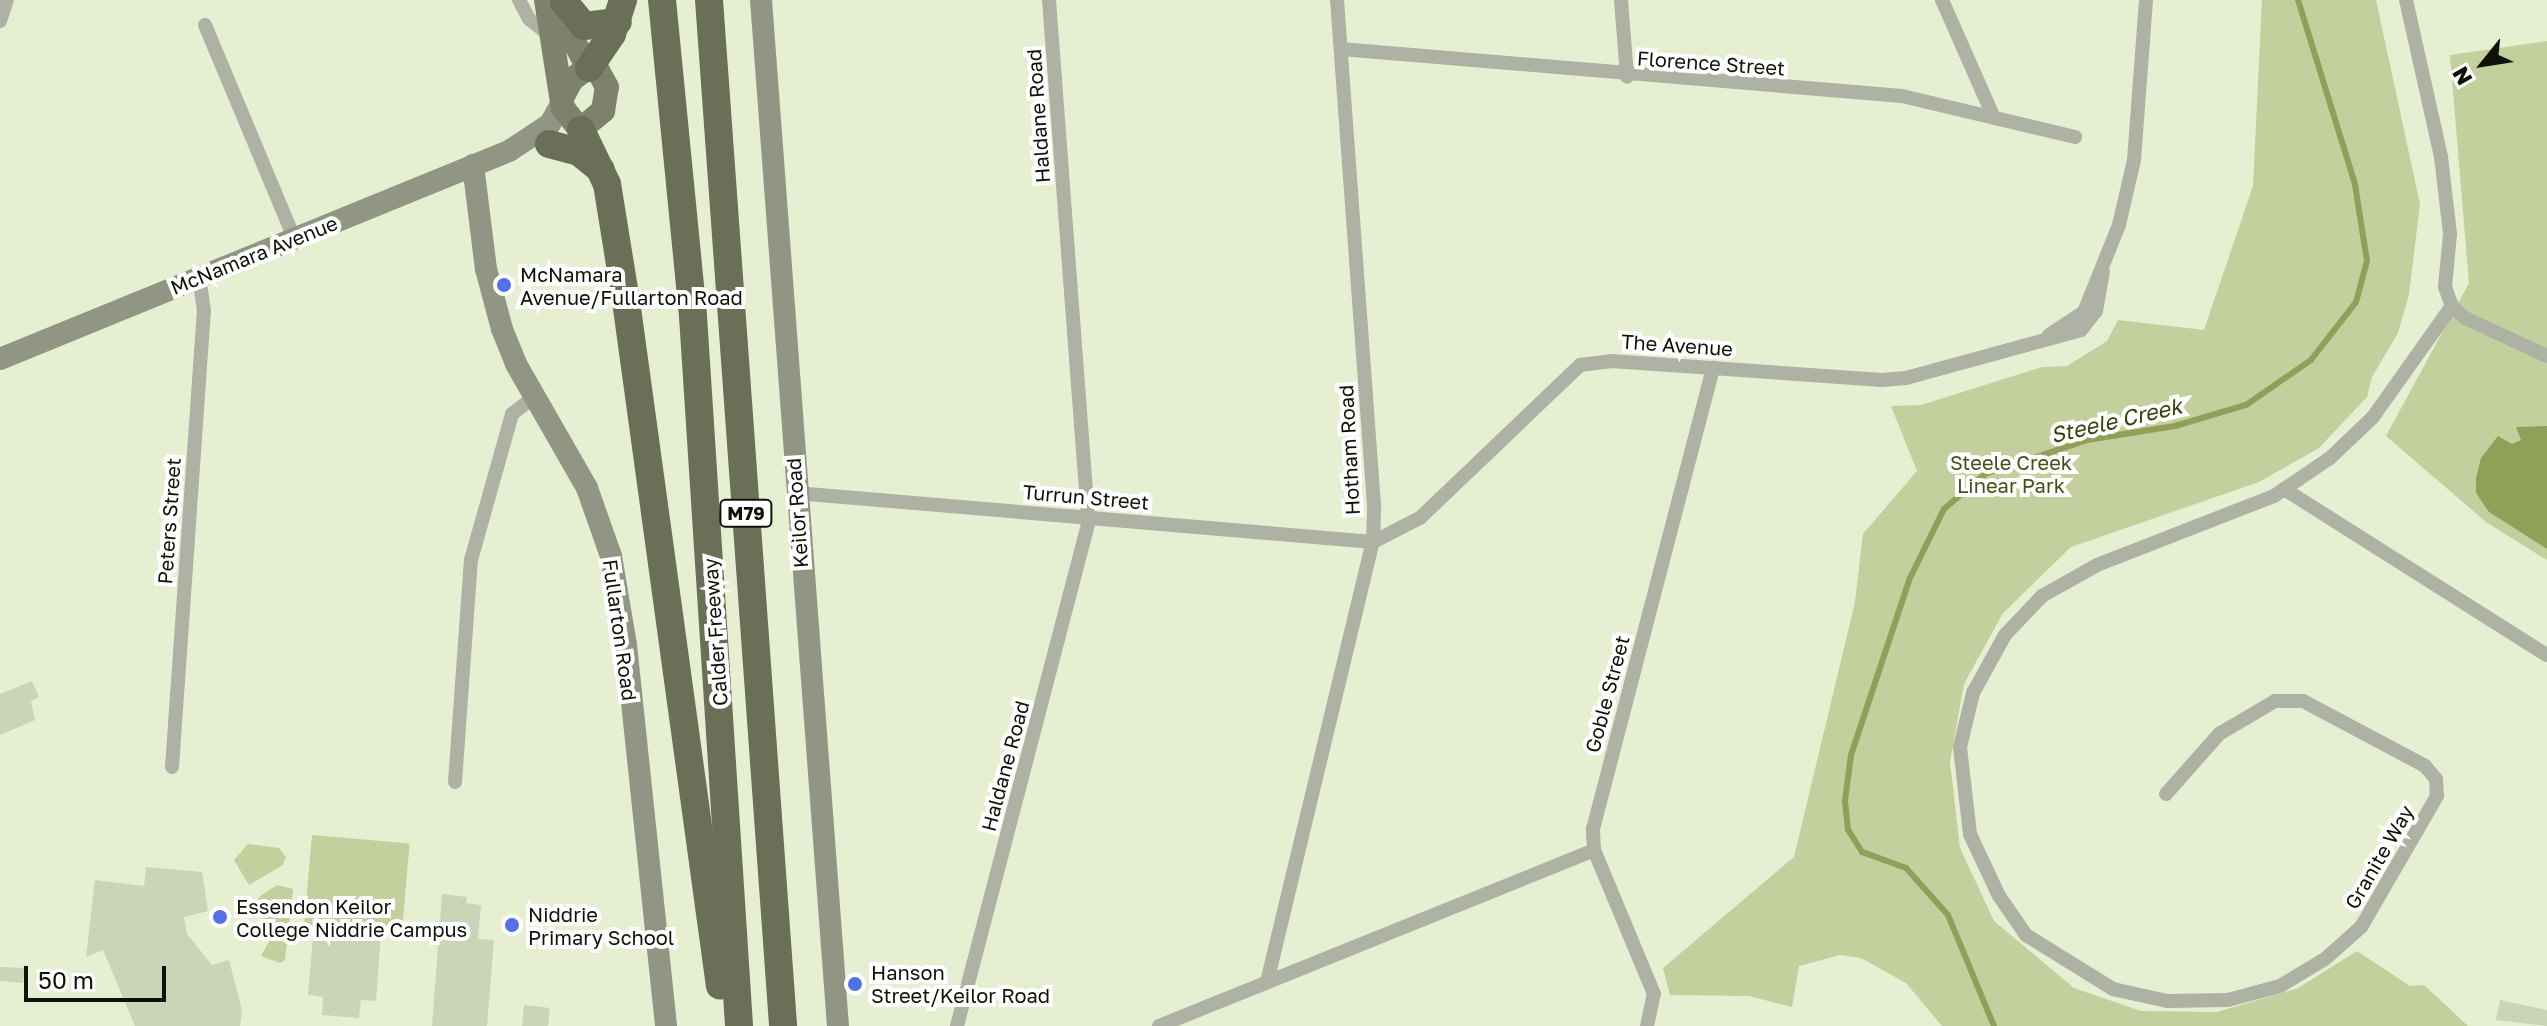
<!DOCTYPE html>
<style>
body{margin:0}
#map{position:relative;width:2547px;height:1026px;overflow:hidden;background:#e7efd2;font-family:"Golos Text",sans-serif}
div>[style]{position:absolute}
.green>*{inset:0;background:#c3cf9d;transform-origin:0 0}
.water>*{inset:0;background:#91a058}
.stream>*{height:6px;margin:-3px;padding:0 3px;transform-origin:3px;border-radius:3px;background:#91a058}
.building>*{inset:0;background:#ccd4b7}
.street>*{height:14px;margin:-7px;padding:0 7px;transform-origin:7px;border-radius:7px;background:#aeb2a5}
.secondary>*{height:22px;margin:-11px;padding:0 11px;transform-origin:11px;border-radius:11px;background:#919684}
.primary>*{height:24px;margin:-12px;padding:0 12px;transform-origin:12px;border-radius:12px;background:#7c826b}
.highway>*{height:28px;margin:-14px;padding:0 14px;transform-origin:14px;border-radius:14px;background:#6a7057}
.dots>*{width:22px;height:22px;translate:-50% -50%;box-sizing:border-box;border:4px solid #fff;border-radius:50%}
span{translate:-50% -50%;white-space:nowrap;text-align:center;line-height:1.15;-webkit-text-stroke:8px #fff;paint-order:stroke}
.shield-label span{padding:2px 6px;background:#fff;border:2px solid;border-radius:6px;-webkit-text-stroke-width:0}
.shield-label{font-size:18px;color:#0f1208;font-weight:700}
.street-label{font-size:20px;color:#0f1208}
.poi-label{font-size:20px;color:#0f1208}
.left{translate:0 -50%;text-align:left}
.park-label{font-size:20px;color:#454f1a}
.water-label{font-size:22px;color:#38420a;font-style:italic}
.north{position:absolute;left:2443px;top:24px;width:80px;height:80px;-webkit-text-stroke:6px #fff;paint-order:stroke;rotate:240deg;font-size:22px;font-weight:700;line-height:32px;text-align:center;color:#0f1208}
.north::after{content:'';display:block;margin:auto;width:28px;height:36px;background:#0f1208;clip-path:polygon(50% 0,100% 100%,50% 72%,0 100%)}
.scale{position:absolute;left:24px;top:966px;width:142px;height:36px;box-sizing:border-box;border:4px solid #0f1208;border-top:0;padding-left:10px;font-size:24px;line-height:28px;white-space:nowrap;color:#0f1208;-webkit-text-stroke:6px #fff;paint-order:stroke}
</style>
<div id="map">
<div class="green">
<i style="clip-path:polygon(2262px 0,2376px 0,2420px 204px,2409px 295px,2398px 333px,2372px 377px,2367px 397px,2319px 448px,2259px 482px,2071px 547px,2003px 613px,1964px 684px,1950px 762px,1960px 848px,1994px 921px,2074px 988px,2141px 1011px,2217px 1012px,2298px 988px,2357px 951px,2410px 986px,2424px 985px,2468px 1026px,1942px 1026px,1906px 983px,1861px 958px,1840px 955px,1799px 966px,1792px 1007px,1749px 996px,1670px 995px,1663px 968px,1794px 857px,1855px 602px,1863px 534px,1917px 471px,1891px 406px,1921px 405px,2042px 367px,2067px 366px,2107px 341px,2118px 320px,2204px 330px,2253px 186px)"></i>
<i style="clip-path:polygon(2547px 41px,2547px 560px,2486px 522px,2386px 436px,2469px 283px,2450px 55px)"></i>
<i style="left:312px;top:835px;width:98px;height:90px;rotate:5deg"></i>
<i style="clip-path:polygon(248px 844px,279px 848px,286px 857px,283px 865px,249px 885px,234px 860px)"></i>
<i style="clip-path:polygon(277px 885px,293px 889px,285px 960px,280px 963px,261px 956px,272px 936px,257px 906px,259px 897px)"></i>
</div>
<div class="water">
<i style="clip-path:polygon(2547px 426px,2547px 549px,2489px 512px,2476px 493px,2476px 478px,2481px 458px,2498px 436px,2512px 444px,2521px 440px,2516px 427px)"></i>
</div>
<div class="stream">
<i style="left:1994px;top:1026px;width:120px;rotate:-112.5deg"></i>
<i style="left:1948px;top:915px;width:63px;rotate:-131.8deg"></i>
<i style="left:1906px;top:868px;width:47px;rotate:-160deg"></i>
<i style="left:1862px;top:852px;width:26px;rotate:-122deg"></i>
<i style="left:1848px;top:830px;width:29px;rotate:-96deg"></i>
<i style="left:1845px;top:801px;width:46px;rotate:-82.6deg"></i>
<i style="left:1851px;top:755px;width:187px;rotate:-71.6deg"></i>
<i style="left:1910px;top:578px;width:77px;rotate:-63.8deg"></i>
<i style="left:1944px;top:509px;width:54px;rotate:-40.5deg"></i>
<i style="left:1985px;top:474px;width:108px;rotate:-18.4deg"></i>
<i style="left:2087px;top:440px;width:89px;rotate:-9deg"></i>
<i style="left:2175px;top:426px;width:74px;rotate:-16.5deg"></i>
<i style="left:2246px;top:405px;width:79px;rotate:-34.7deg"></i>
<i style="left:2311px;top:360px;width:73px;rotate:-52.2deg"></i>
<i style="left:2356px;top:302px;width:42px;rotate:-75deg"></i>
<i style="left:2367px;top:261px;width:78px;rotate:-98.9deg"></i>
<i style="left:2355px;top:184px;width:193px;rotate:-107.2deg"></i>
</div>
<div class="building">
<i style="clip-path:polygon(32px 681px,39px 697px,31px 701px,35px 720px,0 735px,0 694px)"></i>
<i style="clip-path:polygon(146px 867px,202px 872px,208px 911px,184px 917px,187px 934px,212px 965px,229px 960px,242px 1010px,240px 1026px,135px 1026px,103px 950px,86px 957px,95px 880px,144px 886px)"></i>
<i style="clip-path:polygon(442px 894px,467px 897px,466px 903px,481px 905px,478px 939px,494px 940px,487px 1026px,432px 1026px)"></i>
<i style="clip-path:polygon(314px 926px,381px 932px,376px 1001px,361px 1000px,359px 1018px,322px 1015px,323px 997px,308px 995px)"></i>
<i style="clip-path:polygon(0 967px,25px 968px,23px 983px,0 981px)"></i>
<i style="clip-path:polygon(2500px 1000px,2547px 1010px,2547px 1026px,2496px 1020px)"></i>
<i style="clip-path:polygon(524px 1005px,550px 1008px,548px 1026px,522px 1026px)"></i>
</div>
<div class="street">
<i style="left:519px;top:0;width:21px;rotate:62deg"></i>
<i style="left:529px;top:19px;width:28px;rotate:38deg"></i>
<i style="left:1049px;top:0;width:518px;rotate:85.69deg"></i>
<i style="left:1621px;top:0;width:77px;rotate:85.5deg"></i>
<i style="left:1942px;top:0;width:129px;rotate:66.2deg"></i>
<i style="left:2406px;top:0;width:161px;rotate:77.4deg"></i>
<i style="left:2441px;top:157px;width:78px;rotate:83.3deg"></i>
<i style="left:2450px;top:234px;width:53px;rotate:95.4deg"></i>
<i style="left:2445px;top:287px;width:20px;rotate:70deg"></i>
<i style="left:2452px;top:306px;width:18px;rotate:43deg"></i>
<i style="left:2465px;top:318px;width:90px;rotate:24.9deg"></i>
<i style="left:0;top:21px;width:22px;rotate:-72deg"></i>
<i style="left:205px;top:25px;width:231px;rotate:67.3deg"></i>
<i style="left:1341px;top:49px;width:563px;rotate:4.79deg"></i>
<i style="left:1902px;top:96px;width:178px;rotate:13.3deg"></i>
<i style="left:2049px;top:335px;width:42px;rotate:-33.3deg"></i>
<i style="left:2084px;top:312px;width:94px;rotate:-68.1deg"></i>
<i style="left:2119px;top:225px;width:67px;rotate:-77deg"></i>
<i style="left:2134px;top:160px;width:160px;rotate:-85.7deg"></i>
<i style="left:2284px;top:489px;width:311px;rotate:32.3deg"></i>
<i style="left:796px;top:493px;width:579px;rotate:4.85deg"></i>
<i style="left:1373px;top:542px;width:53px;rotate:-27.1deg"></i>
<i style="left:1420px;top:518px;width:221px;rotate:-43.7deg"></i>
<i style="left:1580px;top:365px;width:31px;rotate:-7deg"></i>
<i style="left:1611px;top:361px;width:272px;rotate:4deg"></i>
<i style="left:1882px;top:380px;width:24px;rotate:-5deg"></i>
<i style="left:1906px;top:378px;width:181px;rotate:-15.3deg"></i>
<i style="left:2081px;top:330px;width:24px;rotate:-52deg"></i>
<i style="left:2096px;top:311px;width:40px;rotate:-80deg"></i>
<i style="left:172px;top:767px;width:457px;rotate:-86deg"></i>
<i style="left:204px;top:311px;width:34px;rotate:-98deg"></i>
<i style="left:455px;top:782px;width:223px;rotate:-85.9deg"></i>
<i style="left:471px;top:560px;width:152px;rotate:-74.3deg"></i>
<i style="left:512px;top:414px;width:29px;rotate:-38deg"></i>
<i style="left:2166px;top:794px;width:80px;rotate:-48.5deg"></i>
<i style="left:2219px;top:734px;width:65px;rotate:-30.5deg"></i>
<i style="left:2275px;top:701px;width:28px"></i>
<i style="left:2303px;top:701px;width:138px;rotate:28deg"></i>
<i style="left:2425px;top:766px;width:17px;rotate:50deg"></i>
<i style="left:2436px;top:779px;width:17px;rotate:87deg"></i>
<i style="left:2437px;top:796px;width:151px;rotate:120.1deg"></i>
<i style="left:2361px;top:927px;width:48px;rotate:138.4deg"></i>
<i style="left:2325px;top:959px;width:52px;rotate:149deg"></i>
<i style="left:2280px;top:986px;width:54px;rotate:164.9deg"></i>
<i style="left:2228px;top:1000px;width:61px;rotate:179.1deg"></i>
<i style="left:2167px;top:1001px;width:55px;rotate:-167.5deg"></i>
<i style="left:2113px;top:989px;width:102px;rotate:-148.2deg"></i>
<i style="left:2026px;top:935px;width:47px;rotate:-124.7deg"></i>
<i style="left:1999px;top:896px;width:68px;rotate:-115.1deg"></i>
<i style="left:1970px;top:834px;width:88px;rotate:-96.6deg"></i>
<i style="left:1960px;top:747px;width:56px;rotate:-76.5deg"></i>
<i style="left:1973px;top:693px;width:66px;rotate:-61.1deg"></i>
<i style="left:2005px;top:635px;width:54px;rotate:-46.5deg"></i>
<i style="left:2042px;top:596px;width:63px;rotate:-29.4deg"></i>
<i style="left:2097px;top:565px;width:190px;rotate:-21.3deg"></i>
<i style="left:2274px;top:496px;width:68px;rotate:-34.2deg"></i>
<i style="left:2330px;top:458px;width:59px;rotate:-43.6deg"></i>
<i style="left:2373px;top:417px;width:136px;rotate:-54.6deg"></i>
<i style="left:1267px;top:982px;width:453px;rotate:-76.5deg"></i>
<i style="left:1373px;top:542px;width:37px;rotate:-88deg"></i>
<i style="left:1374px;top:505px;width:506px;rotate:-94.19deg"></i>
<i style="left:957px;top:1026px;width:526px;rotate:-75.36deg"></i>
<i style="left:1159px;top:1026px;width:469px;rotate:-22deg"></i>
<i style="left:1647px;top:1026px;width:33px;rotate:-78deg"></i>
<i style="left:1654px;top:994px;width:156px;rotate:-112.6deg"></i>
<i style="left:1594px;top:850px;width:21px;rotate:-93deg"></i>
<i style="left:1593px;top:829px;width:477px;rotate:-75.4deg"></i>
</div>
<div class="secondary">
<i style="left:761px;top:0;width:1029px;rotate:85.71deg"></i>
<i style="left:473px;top:165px;width:105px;rotate:82.9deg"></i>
<i style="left:486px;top:269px;width:62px;rotate:75.1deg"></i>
<i style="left:502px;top:329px;width:38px;rotate:68deg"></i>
<i style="left:516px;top:364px;width:143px;rotate:60.2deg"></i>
<i style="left:587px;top:488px;width:72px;rotate:70.6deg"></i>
<i style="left:611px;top:556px;width:90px;rotate:80.4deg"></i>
<i style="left:626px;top:645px;width:383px;rotate:84deg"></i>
<i style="left:0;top:359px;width:550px;rotate:-22.23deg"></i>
<i style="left:509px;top:151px;width:49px;rotate:-33.4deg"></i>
<i style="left:550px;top:124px;width:25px;rotate:-61deg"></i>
</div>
<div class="primary">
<i style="left:546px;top:0;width:109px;rotate:81.1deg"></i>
<i style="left:563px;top:108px;width:28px;rotate:52deg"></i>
<i style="left:580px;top:130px;width:30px;rotate:-40deg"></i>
<i style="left:603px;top:111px;width:24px;rotate:-81deg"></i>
<i style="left:607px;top:87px;width:18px;rotate:-119deg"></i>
<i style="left:598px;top:71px;width:10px;rotate:-163deg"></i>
<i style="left:588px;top:68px;width:19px;rotate:145deg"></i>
<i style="left:572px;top:79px;width:21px;rotate:118deg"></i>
<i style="left:563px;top:0;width:33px;rotate:79deg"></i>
<i style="left:569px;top:32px;width:41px;rotate:62.2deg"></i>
</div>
<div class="highway">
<i style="left:662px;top:0;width:318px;rotate:84.4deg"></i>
<i style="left:693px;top:316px;width:711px;rotate:86.29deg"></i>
<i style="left:709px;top:0;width:1029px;rotate:85.87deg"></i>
<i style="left:564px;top:2px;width:31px;rotate:50deg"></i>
<i style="left:584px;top:26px;width:34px;rotate:-7deg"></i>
<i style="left:589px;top:68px;width:41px;rotate:-55.9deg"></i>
<i style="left:612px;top:34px;width:36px;rotate:-72deg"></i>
<i style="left:581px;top:130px;width:60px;rotate:64.3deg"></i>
<i style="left:607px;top:184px;width:119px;rotate:80.8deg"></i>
<i style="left:626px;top:301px;width:691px;rotate:82.19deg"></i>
<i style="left:549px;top:144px;width:31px;rotate:15deg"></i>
<i style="left:579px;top:152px;width:28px;rotate:39deg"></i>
</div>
<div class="dots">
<i style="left:504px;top:285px;background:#5271e6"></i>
<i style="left:220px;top:917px;background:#5271e6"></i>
<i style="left:512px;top:925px;background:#5271e6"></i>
<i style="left:855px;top:984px;background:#5271e6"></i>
</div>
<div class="shield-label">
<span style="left:746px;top:513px">M79</span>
</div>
<div class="street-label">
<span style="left:1711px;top:63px;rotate:4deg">Florence Street</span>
<span style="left:1038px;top:116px;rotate:-94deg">Haldane Road</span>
<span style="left:254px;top:255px;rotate:-22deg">McNamara Avenue</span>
<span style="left:1677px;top:345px;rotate:4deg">The Avenue</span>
<span style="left:1349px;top:450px;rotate:-93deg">Hotham Road</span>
<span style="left:1086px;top:497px;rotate:5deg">Turrun Street</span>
<span style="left:797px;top:513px;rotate:-94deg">Keilor Road</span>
<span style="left:169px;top:521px;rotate:-86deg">Peters Street</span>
<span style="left:620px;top:630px;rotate:82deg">Fullarton Road</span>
<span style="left:715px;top:632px;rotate:-94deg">Calder Freeway</span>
<span style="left:1607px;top:694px;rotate:-75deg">Goble Street</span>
<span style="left:1005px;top:766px;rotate:-75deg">Haldane Road</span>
<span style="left:2379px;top:857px;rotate:-60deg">Granite Way</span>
</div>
<div class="poi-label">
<span class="left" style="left:520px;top:286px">McNamara<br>Avenue/Fullarton Road</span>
<span class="left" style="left:236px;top:918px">Essendon Keilor<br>College Niddrie Campus</span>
<span class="left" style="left:528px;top:926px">Niddrie<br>Primary School</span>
<span class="left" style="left:871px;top:984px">Hanson<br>Street/Keilor Road</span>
</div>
<div class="park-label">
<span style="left:2011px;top:474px">Steele Creek<br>Linear Park</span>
</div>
<div class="water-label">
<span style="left:2116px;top:420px;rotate:-13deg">Steele Creek</span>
</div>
<div class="north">N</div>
<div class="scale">50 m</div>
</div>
